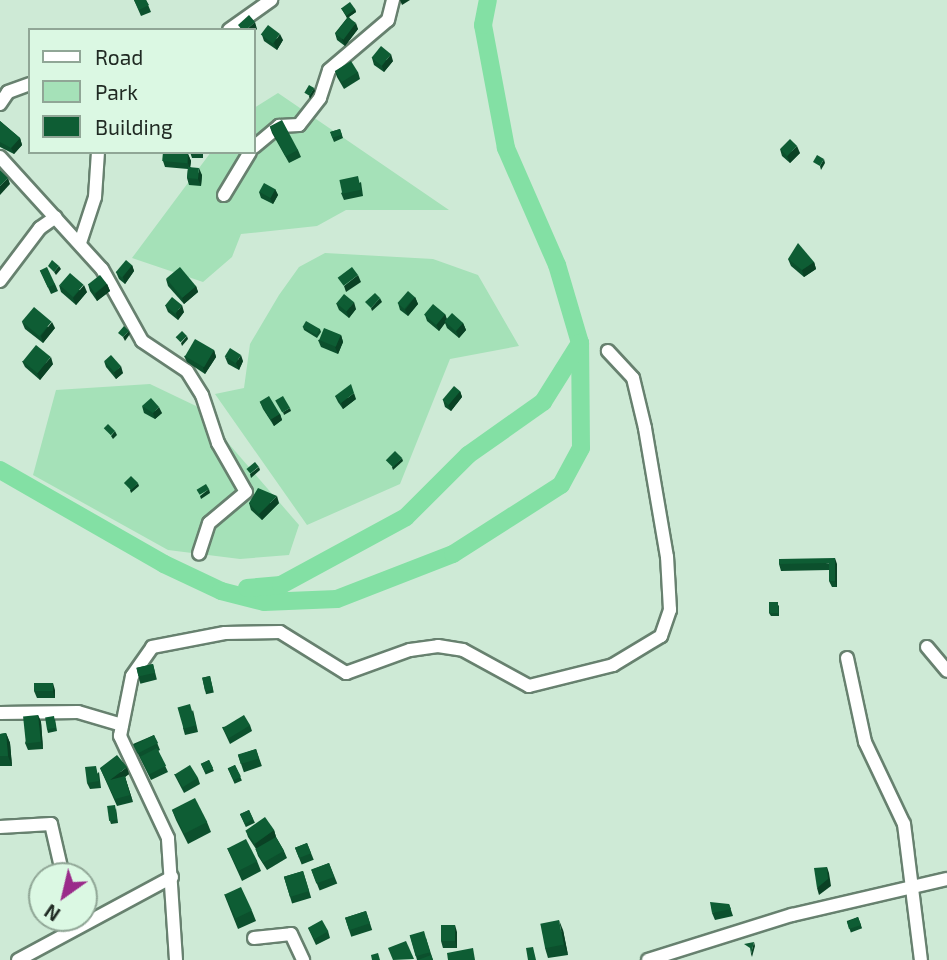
<!DOCTYPE html>
<style>
body{margin:0}
#map{position:relative;width:947px;height:960px;overflow:hidden;background:#ceead6;font-family:"Exo 2",sans-serif}
div>[style]{position:absolute}
.green>*{inset:0;background:#a5e1b8}
.river>*{height:18px;margin:-9px;padding:0 9px;transform-origin:9px;border-radius:9px;background:#83e0a4}
.roads{filter:drop-shadow(2px 0 #67816f) drop-shadow(-2px 0 #67816f) drop-shadow(0 2px #67816f) drop-shadow(0 -2px #67816f)}
.minor>*{height:12px;margin:-6px;padding:0 6px;transform-origin:6px;border-radius:6px;background:#fff}
.wall>*{inset:0;background:#0c502d;transform-origin:0 0}
.shaded-wall>*{inset:0;background:#0a4124}
.building>*{inset:0;background:#0e5d34;transform-origin:0 0}
span{translate:-50% -50%;white-space:nowrap;text-align:center;line-height:1.15;-webkit-text-stroke:7px #dbf8e3;paint-order:stroke}
.legend{position:absolute;left:28px;top:28px;width:228px;height:126px;box-sizing:border-box;background:#dbf8e3;border:2px solid #90a696;margin:0;padding:9px 12px;list-style:none;font-size:21px;color:#202a23}
.legend li{display:flex;align-items:center;gap:14px;height:35px}
.legend b{width:35px;border:2px solid #90a696}
.north{position:absolute;left:28px;top:862px;width:70px;height:70px;box-sizing:border-box;background:#dbf8e3;border:2px solid #90a696;border-radius:50%;rotate:214deg;font-size:19px;font-weight:700;line-height:28px;text-align:center;color:#202a23}
.north::after{content:'';display:block;margin:auto;width:24px;height:32px;background:#9a2b8a;clip-path:polygon(50% 0,100% 100%,50% 72%,0 100%)}
</style>
<div id="map">
<div class="green">
<i style="clip-path:polygon(278px 93px,449px 210px,346px 210px,317px 226px,241px 234px,232px 257px,203px 282px,132px 258px,211px 152px,254px 152px,254px 108px)"></i>
<i style="clip-path:polygon(325px 253px,433px 259px,478px 275px,519px 346px,450px 359px,400px 484px,307px 525px,215px 394px,244px 388px,250px 344px,279px 295px,299px 267px)"></i>
<i style="clip-path:polygon(150px 384px,196px 406px,299px 525px,289px 555px,240px 559px,168px 550px,33px 475px,56px 390px)"></i>
</div>
<div class="river">
<i style="left:0;top:470px;width:189px;rotate:29.8deg"></i>
<i style="left:164px;top:564px;width:63px;rotate:25.3deg"></i>
<i style="left:221px;top:591px;width:44px;rotate:14.3deg"></i>
<i style="left:264px;top:602px;width:73px;rotate:-2.4deg"></i>
<i style="left:337px;top:599px;width:124px;rotate:-21.2deg"></i>
<i style="left:453px;top:554px;width:128px;rotate:-32.6deg"></i>
<i style="left:561px;top:485px;width:42px;rotate:-61.6deg"></i>
<i style="left:581px;top:448px;width:105px;rotate:-90.5deg"></i>
<i style="left:580px;top:343px;width:81px;rotate:-106.4deg"></i>
<i style="left:557px;top:265px;width:128px;rotate:-113.6deg"></i>
<i style="left:506px;top:148px;width:125px;rotate:-100.6deg"></i>
<i style="left:483px;top:25px;width:25px;rotate:-79deg"></i>
<i style="left:247px;top:588px;width:34px;rotate:-5deg"></i>
<i style="left:281px;top:585px;width:142px;rotate:-28.5deg"></i>
<i style="left:406px;top:517px;width:88px;rotate:-45deg"></i>
<i style="left:468px;top:455px;width:92px;rotate:-35.2deg"></i>
<i style="left:543px;top:402px;width:70px;rotate:-57.9deg"></i>
</div>
<div class="roads">
<div class="minor">
<i style="left:229px;top:30px;width:52px;rotate:-35.5deg"></i>
<i style="left:0;top:104px;width:14px;rotate:-56deg"></i>
<i style="left:8px;top:92px;width:23px;rotate:-20deg"></i>
<i style="left:254px;top:147px;width:33px;rotate:-40deg"></i>
<i style="left:279px;top:126px;width:20px;rotate:-3deg"></i>
<i style="left:299px;top:125px;width:34px;rotate:-52deg"></i>
<i style="left:320px;top:98px;width:29px;rotate:-72deg"></i>
<i style="left:329px;top:70px;width:77px;rotate:-40.3deg"></i>
<i style="left:388px;top:20px;width:21px;rotate:-76deg"></i>
<i style="left:0;top:157px;width:151px;rotate:47.7deg"></i>
<i style="left:102px;top:269px;width:82px;rotate:60.9deg"></i>
<i style="left:142px;top:341px;width:54px;rotate:33.7deg"></i>
<i style="left:187px;top:371px;width:28px;rotate:58deg"></i>
<i style="left:202px;top:395px;width:51px;rotate:71.6deg"></i>
<i style="left:218px;top:443px;width:56px;rotate:60.3deg"></i>
<i style="left:246px;top:492px;width:48px;rotate:140deg"></i>
<i style="left:209px;top:523px;width:32px;rotate:108deg"></i>
<i style="left:224px;top:195px;width:50px;rotate:-58.8deg"></i>
<i style="left:80px;top:243px;width:48px;rotate:-71.9deg"></i>
<i style="left:95px;top:197px;width:45px;rotate:-86.2deg"></i>
<i style="left:0;top:281px;width:66px;rotate:-53deg"></i>
<i style="left:40px;top:228px;width:19px;rotate:-35deg"></i>
<i style="left:927px;top:647px;width:31px;rotate:50deg"></i>
<i style="left:847px;top:658px;width:86px;rotate:77.9deg"></i>
<i style="left:865px;top:742px;width:91px;rotate:64.6deg"></i>
<i style="left:904px;top:824px;width:137px;rotate:82.9deg"></i>
<i style="left:0;top:713px;width:78px;rotate:-0.7deg"></i>
<i style="left:78px;top:712px;width:46px;rotate:16.5deg"></i>
<i style="left:0;top:827px;width:51px;rotate:-3.4deg"></i>
<i style="left:51px;top:824px;width:53px;rotate:77deg"></i>
<i style="left:254px;top:938px;width:37px;rotate:-6deg"></i>
<i style="left:291px;top:934px;width:29px;rotate:65deg"></i>
<i style="left:18px;top:960px;width:175px;rotate:-28.3deg"></i>
<i style="left:176px;top:960px;width:122px;rotate:-93.8deg"></i>
<i style="left:168px;top:838px;width:113px;rotate:-115.2deg"></i>
<i style="left:120px;top:736px;width:61px;rotate:-78.7deg"></i>
<i style="left:132px;top:676px;width:35px;rotate:-55deg"></i>
<i style="left:152px;top:647px;width:74px;rotate:-10.9deg"></i>
<i style="left:225px;top:633px;width:55px;rotate:-1deg"></i>
<i style="left:280px;top:632px;width:78px;rotate:31.8deg"></i>
<i style="left:346px;top:673px;width:68px;rotate:-19.8deg"></i>
<i style="left:410px;top:650px;width:28px;rotate:-8deg"></i>
<i style="left:438px;top:646px;width:25px;rotate:9deg"></i>
<i style="left:463px;top:650px;width:75px;rotate:28.6deg"></i>
<i style="left:529px;top:686px;width:87px;rotate:-14deg"></i>
<i style="left:613px;top:665px;width:56px;rotate:-31.1deg"></i>
<i style="left:661px;top:636px;width:28px;rotate:-71deg"></i>
<i style="left:670px;top:610px;width:53px;rotate:-93.2deg"></i>
<i style="left:667px;top:557px;width:131px;rotate:-99.7deg"></i>
<i style="left:645px;top:428px;width:51px;rotate:-103.5deg"></i>
<i style="left:633px;top:378px;width:37px;rotate:-133deg"></i>
<i style="left:648px;top:960px;width:151px;rotate:-17.4deg"></i>
<i style="left:792px;top:915px;width:159px;rotate:-13.1deg"></i>
</div>
</div>
<div class="wall">
<i style="clip-path:polygon(134px 0,146px 0,151px 12px,141px 16px)"></i>
<i style="clip-path:polygon(341px 8px,355px 9px,356px 12px,349px 17px,358px 29px,345px 46px,337px 40px,335px 33px,347px 18px)"></i>
<i style="clip-path:polygon(262px 35px,283px 40px,277px 50px,264px 41px)"></i>
<i style="clip-path:polygon(372px 58px,393px 61px,384px 72px,374px 65px)"></i>
<i style="clip-path:polygon(335px 71px,358px 72px,360px 79px,344px 89px,337px 77px)"></i>
<i style="clip-path:polygon(0 121px,20px 138px,22px 145px,14px 154px,0 147px)"></i>
<i style="clip-path:polygon(270px 127px,298px 150px,301px 157px,289px 163px,272px 133px)"></i>
<i style="clip-path:polygon(340px 129px,343px 138px,334px 142px,330px 132px)"></i>
<i style="clip-path:polygon(780px 149px,800px 153px,790px 163px,782px 156px)"></i>
<i style="clip-path:polygon(163px 152px,188px 154px,191px 161px,190px 167px,202px 175px,201px 186px,189px 185px,187px 178px,188px 169px,165px 167px,163px 161px)"></i>
<i style="clip-path:polygon(190px 152px,203px 152px,203px 158px,192px 158px)"></i>
<i style="clip-path:polygon(361px 182px,363px 196px,344px 200px,341px 193px)"></i>
<i style="clip-path:polygon(275px 189px,278px 195px,273px 204px,261px 198px,259px 192px)"></i>
<i style="clip-path:polygon(788px 259px,814px 262px,816px 269px,804px 277px,791px 266px)"></i>
<i style="clip-path:polygon(132px 265px,134px 271px,125px 284px,119px 279px,116px 272px)"></i>
<i style="clip-path:polygon(40px 270px,55px 284px,58px 291px,51px 294px)"></i>
<i style="clip-path:polygon(166px 279px,196px 286px,198px 292px,184px 304px,168px 286px)"></i>
<i style="clip-path:polygon(88px 284px,107px 284px,110px 291px,97px 301px,90px 291px)"></i>
<i style="clip-path:polygon(59px 285px,87px 292px,76px 305px,61px 292px)"></i>
<i style="clip-path:polygon(415px 297px,418px 304px,408px 316px,400px 310px,398px 303px)"></i>
<i style="clip-path:polygon(336px 303px,356px 309px,349px 318px,339px 310px)"></i>
<i style="clip-path:polygon(165px 305px,184px 312px,178px 320px,168px 312px)"></i>
<i style="clip-path:polygon(445px 314px,447px 319px,463px 323px,466px 330px,459px 338px,447px 328px,445px 323px,439px 331px,427px 321px,425px 315px)"></i>
<i style="clip-path:polygon(22px 322px,55px 328px,43px 343px,25px 329px)"></i>
<i style="clip-path:polygon(303px 327px,320px 329px,321px 332px,317px 338px,304px 330px)"></i>
<i style="clip-path:polygon(341px 335px,343px 342px,338px 354px,321px 347px,318px 340px)"></i>
<i style="clip-path:polygon(214px 350px,216px 357px,205px 374px,187px 362px,184px 356px)"></i>
<i style="clip-path:polygon(225px 357px,243px 361px,239px 370px,228px 364px)"></i>
<i style="clip-path:polygon(22px 361px,53px 364px,40px 380px,25px 367px)"></i>
<i style="clip-path:polygon(104px 361px,123px 373px,116px 379px,106px 367px)"></i>
<i style="clip-path:polygon(460px 391px,462px 397px,451px 411px,445px 407px,443px 400px)"></i>
<i style="clip-path:polygon(335px 396px,356px 399px,343px 409px,338px 402px)"></i>
<i style="clip-path:polygon(260px 402px,280px 414px,282px 420px,274px 426px,263px 409px)"></i>
<i style="clip-path:polygon(142px 406px,162px 413px,155px 419px,144px 413px)"></i>
<i style="clip-path:polygon(249px 503px,279px 503px,262px 520px,251px 510px)"></i>
<i style="clip-path:polygon(779px 559px,837px 564px,837px 587px,832px 587px,829px 581px,829px 570px,781px 571px,779px 564px)"></i>
<i style="clip-path:polygon(779px 605px,779px 616px,771px 616px,769px 613px)"></i>
<i style="left:153px;top:664px;width:16px;height:17px;rotate:76deg"></i>
<i style="left:210px;top:676px;width:17px;height:8px;rotate:77deg"></i>
<i style="clip-path:polygon(55px 690px,55px 698px,37px 698px,34px 691px)"></i>
<i style="clip-path:polygon(193px 710px,198px 732px,185px 735px,183px 728px)"></i>
<i style="clip-path:polygon(38px 715px,41px 722px,43px 749px,28px 750px,25px 743px)"></i>
<i style="clip-path:polygon(55px 719px,57px 731px,48px 733px,47px 729px)"></i>
<i style="clip-path:polygon(250px 725px,252px 731px,230px 744px,222px 727px)"></i>
<i style="clip-path:polygon(6px 733px,10px 743px,12px 766px,0 766px,0 734px)"></i>
<i style="clip-path:polygon(154px 735px,160px 750px,158px 751px,168px 772px,151px 780px,133px 744px)"></i>
<i style="left:256px;top:749px;width:18px;height:19px;rotate:71deg"></i>
<i style="left:209px;top:760px;width:12px;height:9px;rotate:66deg"></i>
<i style="left:235px;top:765px;width:17px;height:8px;rotate:66deg"></i>
<i style="clip-path:polygon(100px 768px,129px 774px,125px 777px,133px 802px,117px 806px)"></i>
<i style="clip-path:polygon(99px 772px,101px 788px,90px 789px,87px 783px)"></i>
<i style="clip-path:polygon(174px 774px,198px 778px,200px 784px,184px 793px)"></i>
<i style="clip-path:polygon(116px 808px,118px 823px,111px 824px,110px 821px)"></i>
<i style="clip-path:polygon(172px 810px,207px 822px,211px 832px,188px 844px,176px 820px)"></i>
<i style="left:249px;top:810px;width:14px;height:10px;rotate:65deg"></i>
<i style="clip-path:polygon(274px 830px,276px 837px,284px 851px,287px 858px,267px 870px,258px 856px,256px 850px,256px 849px,248px 837px,246px 831px)"></i>
<i style="left:307px;top:843px;width:18px;height:13px;rotate:68deg"></i>
<i style="clip-path:polygon(227px 848px,257px 861px,261px 871px,242px 881px)"></i>
<i style="left:329px;top:863px;width:22px;height:19px;rotate:68deg"></i>
<i style="left:303px;top:871px;width:28px;height:20px;rotate:73deg"></i>
<i style="clip-path:polygon(224px 894px,252px 911px,256px 921px,238px 929px)"></i>
<i style="clip-path:polygon(729px 904px,733px 916px,715px 920px,712px 913px)"></i>
<i style="left:366px;top:911px;width:20px;height:22px;rotate:72deg"></i>
<i style="left:858px;top:917px;width:12px;height:12px;rotate:70deg"></i>
<i style="clip-path:polygon(308px 928px,328px 931px,330px 938px,316px 945px)"></i>
<i style="clip-path:polygon(563px 930px,568px 955px,548px 958px,545px 948px)"></i>
<i style="clip-path:polygon(457px 932px,457px 948px,443px 948px,441px 941px)"></i>
<i style="clip-path:polygon(410px 935px,426px 938px,433px 960px,417px 960px)"></i>
</div>
<div class="shaded-wall">
<i style="clip-path:polygon(400px 0,410px 0,402px 5px)"></i>
<i style="clip-path:polygon(355px 9px,356px 12px,347px 18px,346px 15px)"></i>
<i style="clip-path:polygon(255px 22px,257px 29px,254px 32px,254px 30px,246px 30px)"></i>
<i style="clip-path:polygon(356px 23px,358px 29px,345px 46px,342px 39px)"></i>
<i style="clip-path:polygon(280px 34px,283px 40px,277px 50px,274px 43px)"></i>
<i style="clip-path:polygon(391px 54px,393px 61px,384px 72px,382px 66px)"></i>
<i style="clip-path:polygon(314px 88px,315px 91px,310px 99px,309px 96px)"></i>
<i style="clip-path:polygon(20px 138px,22px 145px,14px 154px,11px 148px)"></i>
<i style="clip-path:polygon(797px 146px,800px 153px,790px 163px,787px 156px)"></i>
<i style="clip-path:polygon(188px 154px,191px 161px,190px 169px,188px 163px)"></i>
<i style="clip-path:polygon(824px 159px,825px 163px,821px 170px,820px 166px)"></i>
<i style="clip-path:polygon(199px 168px,202px 175px,201px 186px,198px 179px)"></i>
<i style="clip-path:polygon(8px 178px,10px 184px,0 195px,0 186px)"></i>
<i style="clip-path:polygon(275px 189px,278px 195px,273px 204px,270px 198px)"></i>
<i style="clip-path:polygon(814px 262px,816px 269px,804px 277px,802px 270px)"></i>
<i style="clip-path:polygon(132px 265px,134px 271px,125px 284px,123px 277px)"></i>
<i style="clip-path:polygon(59px 266px,61px 269px,56px 275px,54px 272px)"></i>
<i style="clip-path:polygon(358px 275px,361px 282px,346px 292px,344px 286px)"></i>
<i style="clip-path:polygon(107px 284px,110px 291px,97px 301px,95px 294px)"></i>
<i style="clip-path:polygon(84px 285px,87px 292px,76px 305px,73px 298px)"></i>
<i style="clip-path:polygon(196px 286px,198px 292px,184px 304px,182px 298px)"></i>
<i style="clip-path:polygon(415px 297px,418px 304px,408px 316px,405px 310px)"></i>
<i style="clip-path:polygon(380px 298px,382px 302px,372px 311px,371px 308px)"></i>
<i style="clip-path:polygon(354px 302px,356px 309px,349px 318px,346px 311px)"></i>
<i style="clip-path:polygon(182px 305px,184px 312px,178px 320px,176px 313px)"></i>
<i style="clip-path:polygon(445px 314px,447px 321px,445px 321px,445px 323px,439px 331px,436px 324px)"></i>
<i style="clip-path:polygon(52px 322px,55px 328px,43px 343px,41px 336px)"></i>
<i style="clip-path:polygon(463px 323px,466px 330px,459px 338px,456px 331px)"></i>
<i style="clip-path:polygon(129px 331px,130px 334px,125px 341px,123px 337px)"></i>
<i style="clip-path:polygon(341px 335px,343px 342px,338px 354px,335px 347px)"></i>
<i style="clip-path:polygon(187px 336px,188px 339px,182px 346px,181px 343px)"></i>
<i style="clip-path:polygon(214px 350px,216px 357px,205px 374px,203px 368px)"></i>
<i style="clip-path:polygon(241px 355px,243px 361px,239px 370px,236px 363px)"></i>
<i style="clip-path:polygon(51px 357px,53px 364px,40px 380px,37px 373px)"></i>
<i style="clip-path:polygon(121px 366px,123px 373px,116px 379px,114px 372px)"></i>
<i style="clip-path:polygon(460px 391px,462px 397px,451px 411px,448px 405px)"></i>
<i style="clip-path:polygon(354px 393px,356px 399px,343px 409px,341px 403px)"></i>
<i style="clip-path:polygon(159px 407px,162px 413px,155px 419px,153px 413px)"></i>
<i style="clip-path:polygon(290px 408px,291px 411px,284px 415px,283px 412px)"></i>
<i style="clip-path:polygon(280px 414px,282px 420px,274px 426px,271px 419px)"></i>
<i style="clip-path:polygon(115px 431px,117px 435px,113px 439px,111px 436px)"></i>
<i style="clip-path:polygon(402px 458px,403px 461px,393px 470px,392px 467px)"></i>
<i style="clip-path:polygon(259px 467px,260px 470px,251px 478px,250px 474px)"></i>
<i style="clip-path:polygon(138px 483px,139px 486px,131px 493px,130px 490px)"></i>
<i style="clip-path:polygon(209px 489px,210px 493px,201px 499px,200px 496px)"></i>
<i style="clip-path:polygon(277px 496px,279px 503px,262px 520px,259px 514px)"></i>
<i style="clip-path:polygon(835px 558px,837px 564px,837px 587px,835px 581px)"></i>
<i style="clip-path:polygon(53px 683px,55px 690px,55px 698px,53px 692px)"></i>
<i style="clip-path:polygon(38px 715px,41px 722px,43px 749px,41px 742px)"></i>
<i style="clip-path:polygon(6px 733px,10px 743px,12px 766px,8px 756px)"></i>
<i style="clip-path:polygon(127px 767px,129px 774px,125px 777px,133px 802px,130px 795px,110px 780px)"></i>
<i style="clip-path:polygon(274px 830px,276px 837px,257px 850px,255px 844px)"></i>
<i style="clip-path:polygon(827px 867px,829px 873px,831px 886px,819px 895px,817px 888px)"></i>
<i style="clip-path:polygon(559px 920px,563px 930px,568px 955px,564px 945px)"></i>
<i style="clip-path:polygon(455px 925px,457px 932px,457px 948px,455px 941px)"></i>
<i style="clip-path:polygon(754px 942px,755px 946px,752px 957px,751px 954px)"></i>
</div>
<div class="building">
<i style="clip-path:polygon(134px 0,146px 0,149px 5px,139px 10px)"></i>
<i style="left:350px;top:2px;width:9px;height:11px;rotate:54deg"></i>
<i style="clip-path:polygon(249px 15px,255px 22px,246px 30px,242px 30px,238px 25px)"></i>
<i style="left:348px;top:17px;width:10px;height:21px;rotate:37deg"></i>
<i style="left:268px;top:25px;width:15px;height:12px;rotate:37deg"></i>
<i style="left:381px;top:46px;width:13px;height:15px;rotate:39deg"></i>
<i style="left:351px;top:61px;width:13px;height:19px;rotate:58deg"></i>
<i style="left:309px;top:85px;width:6px;height:9px;rotate:31deg"></i>
<i style="left:282px;top:120px;width:34px;height:14px;rotate:62deg"></i>
<i style="clip-path:polygon(0 121px,20px 138px,11px 148px,0 142px)"></i>
<i style="left:340px;top:129px;width:6px;height:10px;rotate:72deg"></i>
<i style="left:790px;top:139px;width:10px;height:14px;rotate:45deg"></i>
<i style="left:163px;top:152px;width:25px;height:9px;rotate:5deg"></i>
<i style="left:817px;top:155px;width:8px;height:8px;rotate:30deg"></i>
<i style="left:188px;top:167px;width:11px;height:11px;rotate:5deg"></i>
<i style="clip-path:polygon(0 170px,8px 178px,0 186px)"></i>
<i style="left:358px;top:176px;width:14px;height:19px;rotate:78deg"></i>
<i style="left:264px;top:183px;width:13px;height:10px;rotate:29deg"></i>
<i style="clip-path:polygon(798px 243px,814px 262px,802px 270px,788px 259px)"></i>
<i style="clip-path:polygon(52px 260px,59px 266px,54px 272px,48px 266px)"></i>
<i style="left:126px;top:260px;width:8px;height:16px;rotate:40deg"></i>
<i style="left:47px;top:267px;width:19px;height:8px;rotate:65deg"></i>
<i style="left:180px;top:267px;width:25px;height:18px;rotate:50deg"></i>
<i style="left:352px;top:267px;width:10px;height:18px;rotate:53deg"></i>
<i style="left:70px;top:273px;width:18px;height:16px;rotate:41deg"></i>
<i style="left:100px;top:275px;width:11px;height:15px;rotate:52deg"></i>
<i style="left:408px;top:291px;width:9px;height:16px;rotate:41deg"></i>
<i style="clip-path:polygon(375px 293px,380px 298px,371px 308px,365px 302px)"></i>
<i style="left:344px;top:294px;width:13px;height:12px;rotate:39deg"></i>
<i style="left:172px;top:297px;width:13px;height:11px;rotate:39deg"></i>
<i style="left:433px;top:304px;width:16px;height:14px;rotate:40deg"></i>
<i style="left:34px;top:307px;width:23px;height:19px;rotate:40deg"></i>
<i style="left:452px;top:313px;width:15px;height:11px;rotate:42deg"></i>
<i style="left:306px;top:321px;width:16px;height:7px;rotate:30deg"></i>
<i style="clip-path:polygon(124px 326px,129px 331px,123px 337px,118px 333px)"></i>
<i style="left:324px;top:328px;width:18px;height:13px;rotate:22deg"></i>
<i style="left:182px;top:331px;width:7px;height:9px;rotate:45deg"></i>
<i style="left:195px;top:339px;width:22px;height:20px;rotate:30deg"></i>
<i style="left:36px;top:345px;width:19px;height:21px;rotate:39deg"></i>
<i style="left:230px;top:348px;width:13px;height:10px;rotate:32deg"></i>
<i style="left:111px;top:355px;width:15px;height:9px;rotate:48deg"></i>
<i style="clip-path:polygon(351px 384px,354px 393px,341px 403px,335px 396px)"></i>
<i style="left:454px;top:386px;width:8px;height:18px;rotate:40deg"></i>
<i style="left:269px;top:396px;width:21px;height:11px;rotate:59deg"></i>
<i style="left:283px;top:396px;width:14px;height:9px;rotate:60deg"></i>
<i style="clip-path:polygon(151px 398px,159px 407px,153px 413px,142px 406px)"></i>
<i style="left:108px;top:424px;width:10px;height:6px;rotate:45deg"></i>
<i style="left:395px;top:451px;width:10px;height:13px;rotate:45deg"></i>
<i style="left:255px;top:462px;width:6px;height:11px;rotate:51deg"></i>
<i style="left:131px;top:476px;width:10px;height:10px;rotate:45deg"></i>
<i style="left:206px;top:484px;width:6px;height:11px;rotate:59deg"></i>
<i style="clip-path:polygon(258px 488px,277px 496px,259px 514px,249px 503px)"></i>
<i style="clip-path:polygon(835px 558px,835px 581px,829px 581px,829px 563px,779px 564px,779px 559px)"></i>
<i style="left:769px;top:602px;width:9px;height:11px"></i>
<i style="left:153px;top:664px;width:9px;height:17px;rotate:77deg"></i>
<i style="left:210px;top:676px;width:14px;height:8px;rotate:78deg"></i>
<i style="left:34px;top:683px;width:19px;height:8px"></i>
<i style="left:190px;top:704px;width:22px;height:13px;rotate:74deg"></i>
<i style="left:38px;top:715px;width:27px;height:15px;rotate:84deg"></i>
<i style="left:244px;top:715px;width:12px;height:25px;rotate:59deg"></i>
<i style="left:54px;top:716px;width:12px;height:9px;rotate:81deg"></i>
<i style="clip-path:polygon(6px 733px,8px 756px,0 756px,0 734px)"></i>
<i style="left:154px;top:735px;width:9px;height:23px;rotate:63deg"></i>
<i style="left:157px;top:748px;width:20px;height:19px;rotate:63deg"></i>
<i style="left:256px;top:749px;width:10px;height:19px;rotate:73deg"></i>
<i style="clip-path:polygon(117px 755px,127px 767px,110px 780px,125px 776px,130px 795px,115px 799px,100px 768px)"></i>
<i style="left:209px;top:760px;width:9px;height:9px;rotate:63deg"></i>
<i style="left:190px;top:765px;width:15px;height:18px;rotate:58deg"></i>
<i style="left:235px;top:765px;width:13px;height:8px;rotate:63deg"></i>
<i style="clip-path:polygon(96px 766px,99px 781px,87px 783px,85px 767px)"></i>
<i style="left:195px;top:798px;width:27px;height:26px;rotate:63deg"></i>
<i style="left:115px;top:805px;width:15px;height:8px;rotate:82deg"></i>
<i style="clip-path:polygon(249px 810px,253px 819px,245px 824px,240px 814px)"></i>
<i style="left:265px;top:817px;width:16px;height:24px;rotate:55deg"></i>
<i style="left:276px;top:837px;width:16px;height:24px;rotate:60deg"></i>
<i style="left:246px;top:839px;width:25px;height:21px;rotate:63deg"></i>
<i style="left:307px;top:843px;width:11px;height:13px;rotate:68deg"></i>
<i style="left:329px;top:863px;width:15px;height:19px;rotate:70deg"></i>
<i style="clip-path:polygon(827px 867px,828px 879px,817px 888px,814px 868px)"></i>
<i style="left:303px;top:871px;width:21px;height:20px;rotate:73deg"></i>
<i style="left:241px;top:887px;width:26px;height:18px;rotate:65deg"></i>
<i style="clip-path:polygon(710px 902px,729px 904px,731px 909px,712px 913px)"></i>
<i style="left:366px;top:911px;width:13px;height:22px;rotate:72deg"></i>
<i style="clip-path:polygon(858px 917px,861px 925px,849px 929px,847px 922px)"></i>
<i style="left:322px;top:920px;width:13px;height:16px;rotate:61deg"></i>
<i style="left:559px;top:920px;width:25px;height:19px;rotate:79deg"></i>
<i style="left:441px;top:925px;width:14px;height:16px"></i>
<i style="left:424px;top:931px;width:22px;height:15px;rotate:74deg"></i>
<i style="clip-path:polygon(406px 941px,414px 959px,393px 960px,388px 948px)"></i>
<i style="clip-path:polygon(754px 942px,751px 954px,750px 948px,744px 944px)"></i>
<i style="clip-path:polygon(533px 947px,536px 960px,528px 960px,526px 948px)"></i>
<i style="clip-path:polygon(473px 948px,475px 960px,448px 960px,447px 953px)"></i>
<i style="clip-path:polygon(378px 953px,380px 960px,372px 960px,371px 955px)"></i>
<i style="clip-path:polygon(431px 955px,433px 960px,418px 960px)"></i>
</div>
<ul class="legend">
<li><b style="height:9px;background:#fff"></b>Road</li>
<li><b style="height:19px;background:#a5e1b8"></b>Park</li>
<li><b style="height:19px;background:#0e5d34"></b>Building</li>
</ul>
<div class="north">N</div>
</div>
